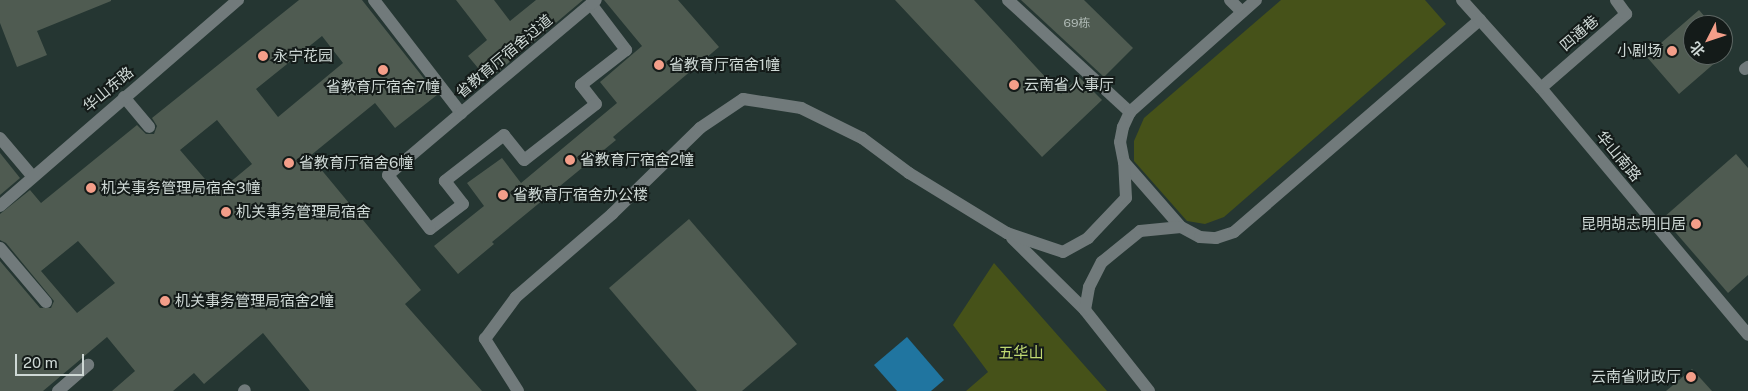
<!DOCTYPE html>
<meta charset="utf-8">
<style>
body{margin:0}
#map{position:relative;width:1748px;height:391px;overflow:hidden;background:#253632;font-family:"Public Sans","Noto Sans SC",sans-serif}
div>[style]{position:absolute}
.green>*{inset:0;background:#465219}
.water>*{inset:0;background:#2075a0}
.building>*{inset:0;background:#4f5b51}
.minor>*{height:12px;margin:-6px;padding:0 6px;transform-origin:6px;border-radius:6px;background:#717a7b}
.dots>*{width:14px;height:14px;translate:-50% -50%;box-sizing:border-box;border:2px solid #141b19;border-radius:50%}
span{translate:-50% -50%;white-space:nowrap;text-align:center;line-height:1.15;-webkit-text-stroke:4px #141b19;paint-order:stroke}
.number-label{font-size:12px;color:#aeb9b4}
.number-label span{-webkit-text-stroke-width:0}
.street-label{font-size:15px;color:#ced8d5}
.poi-label{font-size:15px;color:#ced8d5}
.right{translate:-100% -50%;text-align:right}
.left{translate:0 -50%;text-align:left}
.park-label{font-size:15px;color:#c0d972}
.north{position:absolute;left:1683px;top:15px;width:50px;height:50px;box-sizing:border-box;background:#141b19;border:1px solid #5e6764;border-radius:50%;rotate:229deg;font-size:14px;font-weight:700;line-height:20px;text-align:center;color:#ced8d5}
.north::after{content:'';display:block;margin:auto;width:18px;height:22px;background:#f49e89;clip-path:polygon(50% 0,100% 100%,50% 72%,0 100%)}
.scale{position:absolute;left:15px;top:354px;width:69px;height:22px;box-sizing:border-box;border:2px solid #ced8d5;border-top:0;padding-left:6px;font-size:15px;line-height:18px;white-space:nowrap;color:#ced8d5;-webkit-text-stroke:4px #141b19;paint-order:stroke}
</style>
<div id="map">
<div class="green">
<i style="clip-path:polygon(1281px 0,1425px 0,1446px 24px,1224px 217px,1205px 224px,1187px 221px,1134px 161px,1134px 141px,1144px 118px)"></i>
<i style="clip-path:polygon(994px 263px,1107px 391px,966px 391px,988px 372px,953px 325px)"></i>
</div>
<div class="water">
<i style="clip-path:polygon(907px 337px,944px 380px,931px 391px,897px 391px,874px 365px)"></i>
</div>
<div class="building">
<i style="clip-path:polygon(0 0,111px 0,111px 1px,37px 31px,47px 55px,17px 67px,0 23px)"></i>
<i style="clip-path:polygon(evenodd,299px 0,362px 0,437px 95px,395px 128px,375px 103px,310px 156px,421px 290px,405px 304px,482px 391px,310px 391px,263px 333px,204px 384px,194px 373px,173px 391px,112px 391px,135px 371px,107px 337px,43px 391px,0 391px,0 261px,40px 308px,51px 308px,54px 301px,6px 243px,0 240px,0 214px,30px 190px,41px 203px,137px 125px,146px 134px,154px 134px,157px 126px,152px 118px,299px 0,322px 36px,343px 63px,278px 117px,256px 89px,322px 36px,299px 0,217px 120px,252px 164px,217px 193px,180px 150px,217px 120px,299px 0,78px 241px,115px 283px,77px 313px,41px 271px,78px 241px)"></i>
<i style="clip-path:polygon(456px 0,494px 0,510px 21px,536px 0,583px 0,488px 80px,468px 56px,487px 40px)"></i>
<i style="clip-path:polygon(604px 0,678px 0,719px 47px,613px 137px,616px 140px,492px 242px,494px 244px,458px 274px,434px 246px,484px 206px,467px 183px,502px 158px,521px 183px,617px 103px,600px 82px,642px 46px)"></i>
<i style="clip-path:polygon(895px 0,974px 0,1061px 94px,1079px 77px,1102px 100px,1042px 157px)"></i>
<i style="clip-path:polygon(1021px 0,1084px 0,1133px 48px,1104px 77px)"></i>
<i style="clip-path:polygon(1699px 10px,1712px 25px,1693px 25px,1693px 55px,1723px 55px,1723px 37px,1732px 48px,1679px 94px,1646px 56px)"></i>
<i style="clip-path:polygon(0 153px,20px 178px,0 195px)"></i>
<i style="clip-path:polygon(1736px 154px,1748px 168px,1748px 275px,1728px 293px,1663px 218px)"></i>
<i style="clip-path:polygon(689px 219px,797px 344px,742px 391px,697px 391px,609px 288px)"></i>
<i style="clip-path:polygon(1692px 369px,1712px 391px,1666px 391px)"></i>
</div>
<div class="minor">
<i style="left:374px;top:0;width:143px;rotate:52.4deg"></i>
<i style="left:1008px;top:0;width:166px;rotate:42.6deg"></i>
<i style="left:1230px;top:0;width:17px;rotate:45deg"></i>
<i style="left:1256px;top:0;width:169px;rotate:138.4deg"></i>
<i style="left:1130px;top:112px;width:17px;rotate:115deg"></i>
<i style="left:1123px;top:127px;width:15px;rotate:101deg"></i>
<i style="left:1120px;top:142px;width:20px;rotate:79deg"></i>
<i style="left:1124px;top:162px;width:86px;rotate:48.8deg"></i>
<i style="left:1181px;top:227px;width:21px;rotate:28deg"></i>
<i style="left:1200px;top:237px;width:16px;rotate:4deg"></i>
<i style="left:1216px;top:238px;width:19px;rotate:-18deg"></i>
<i style="left:1234px;top:232px;width:325px;rotate:-40.8deg"></i>
<i style="left:1462px;top:0;width:118px;rotate:48.1deg"></i>
<i style="left:1541px;top:88px;width:322px;rotate:50deg"></i>
<i style="left:591px;top:4px;width:58px;rotate:52.7deg"></i>
<i style="left:626px;top:50px;width:57px;rotate:142.1deg"></i>
<i style="left:581px;top:85px;width:24px;rotate:52deg"></i>
<i style="left:596px;top:104px;width:91px;rotate:142.1deg"></i>
<i style="left:524px;top:160px;width:32px;rotate:-129deg"></i>
<i style="left:504px;top:135px;width:75px;rotate:142.1deg"></i>
<i style="left:445px;top:181px;width:29px;rotate:52deg"></i>
<i style="left:463px;top:204px;width:41px;rotate:142.9deg"></i>
<i style="left:430px;top:229px;width:68px;rotate:-127.9deg"></i>
<i style="left:388px;top:175px;width:96px;rotate:-40.3deg"></i>
<i style="left:461px;top:113px;width:170px;rotate:-40deg"></i>
<i style="left:591px;top:4px;width:6px;rotate:-39deg"></i>
<i style="left:1745px;top:69px;width:4px;rotate:-34deg"></i>
<i style="left:1541px;top:88px;width:113px;rotate:-41deg"></i>
<i style="left:1626px;top:14px;width:17px;rotate:-126deg"></i>
<i style="left:124px;top:97px;width:39px;rotate:50deg"></i>
<i style="left:0;top:138px;width:51px;rotate:49.8deg"></i>
<i style="left:0;top:206px;width:315px;rotate:-40.9deg"></i>
<i style="left:1012px;top:238px;width:103px;rotate:44.6deg"></i>
<i style="left:0;top:248px;width:71px;rotate:49.6deg"></i>
<i style="left:58px;top:391px;width:40px;rotate:-41deg"></i>
<i style="left:244px;top:391px;width:1px;rotate:-45deg"></i>
<i style="left:518px;top:391px;width:62px;rotate:-122.4deg"></i>
<i style="left:485px;top:339px;width:52px;rotate:-53.6deg"></i>
<i style="left:516px;top:297px;width:127px;rotate:-40.8deg"></i>
<i style="left:612px;top:214px;width:123px;rotate:-44.3deg"></i>
<i style="left:700px;top:128px;width:52px;rotate:-34deg"></i>
<i style="left:743px;top:99px;width:59px;rotate:8.8deg"></i>
<i style="left:801px;top:108px;width:68px;rotate:26.2deg"></i>
<i style="left:862px;top:138px;width:59px;rotate:36.7deg"></i>
<i style="left:909px;top:173px;width:115px;rotate:31.5deg"></i>
<i style="left:1007px;top:233px;width:59px;rotate:18.7deg"></i>
<i style="left:1063px;top:252px;width:29px;rotate:-29deg"></i>
<i style="left:1088px;top:238px;width:55px;rotate:-46.5deg"></i>
<i style="left:1126px;top:198px;width:36px;rotate:-93deg"></i>
<i style="left:1149px;top:391px;width:103px;rotate:-128.3deg"></i>
<i style="left:1085px;top:310px;width:23px;rotate:-80deg"></i>
<i style="left:1089px;top:287px;width:28px;rotate:-63deg"></i>
<i style="left:1102px;top:262px;width:49px;rotate:-39.2deg"></i>
<i style="left:1140px;top:231px;width:41px;rotate:-5.6deg"></i>
</div>
<div class="dots">
<i style="left:1672px;top:51px;background:#f49e89"></i>
<i style="left:263px;top:56px;background:#f49e89"></i>
<i style="left:659px;top:65px;background:#f49e89"></i>
<i style="left:383px;top:70px;background:#f49e89"></i>
<i style="left:1014px;top:85px;background:#f49e89"></i>
<i style="left:570px;top:160px;background:#f49e89"></i>
<i style="left:289px;top:163px;background:#f49e89"></i>
<i style="left:91px;top:188px;background:#f49e89"></i>
<i style="left:503px;top:195px;background:#f49e89"></i>
<i style="left:226px;top:212px;background:#f49e89"></i>
<i style="left:1696px;top:224px;background:#f49e89"></i>
<i style="left:165px;top:301px;background:#f49e89"></i>
<i style="left:1691px;top:377px;background:#f49e89"></i>
</div>
<div class="number-label">
<span style="left:1077px;top:24px">69栋</span>
</div>
<div class="street-label">
<span style="left:1579px;top:33px;rotate:-41deg">四通巷</span>
<span style="left:504px;top:56px;rotate:-40deg">省教育厅宿舍过道</span>
<span style="left:108px;top:89px;rotate:-40deg">华山东路</span>
<span style="left:1619px;top:156px;rotate:50deg">华山南路</span>
</div>
<div class="poi-label">
<span class="right" style="left:1662px;top:51px">小剧场</span>
<span class="left" style="left:273px;top:56px">永宁花园</span>
<span class="left" style="left:669px;top:65px">省教育厅宿舍1幢</span>
<span class="left" style="left:1024px;top:85px">云南省人事厅</span>
<span style="left:383px;top:87px">省教育厅宿舍7幢</span>
<span class="left" style="left:580px;top:160px">省教育厅宿舍2幢</span>
<span class="left" style="left:299px;top:163px">省教育厅宿舍6幢</span>
<span class="left" style="left:101px;top:188px">机关事务管理局宿舍3幢</span>
<span class="left" style="left:513px;top:195px">省教育厅宿舍办公楼</span>
<span class="left" style="left:236px;top:212px">机关事务管理局宿舍</span>
<span class="right" style="left:1686px;top:224px">昆明胡志明旧居</span>
<span class="left" style="left:175px;top:301px">机关事务管理局宿舍2幢</span>
<span class="right" style="left:1681px;top:377px">云南省财政厅</span>
</div>
<div class="park-label">
<span style="left:1021px;top:353px">五华山</span>
</div>
<div class="north">北</div>
<div class="scale">20 m</div>
</div>
